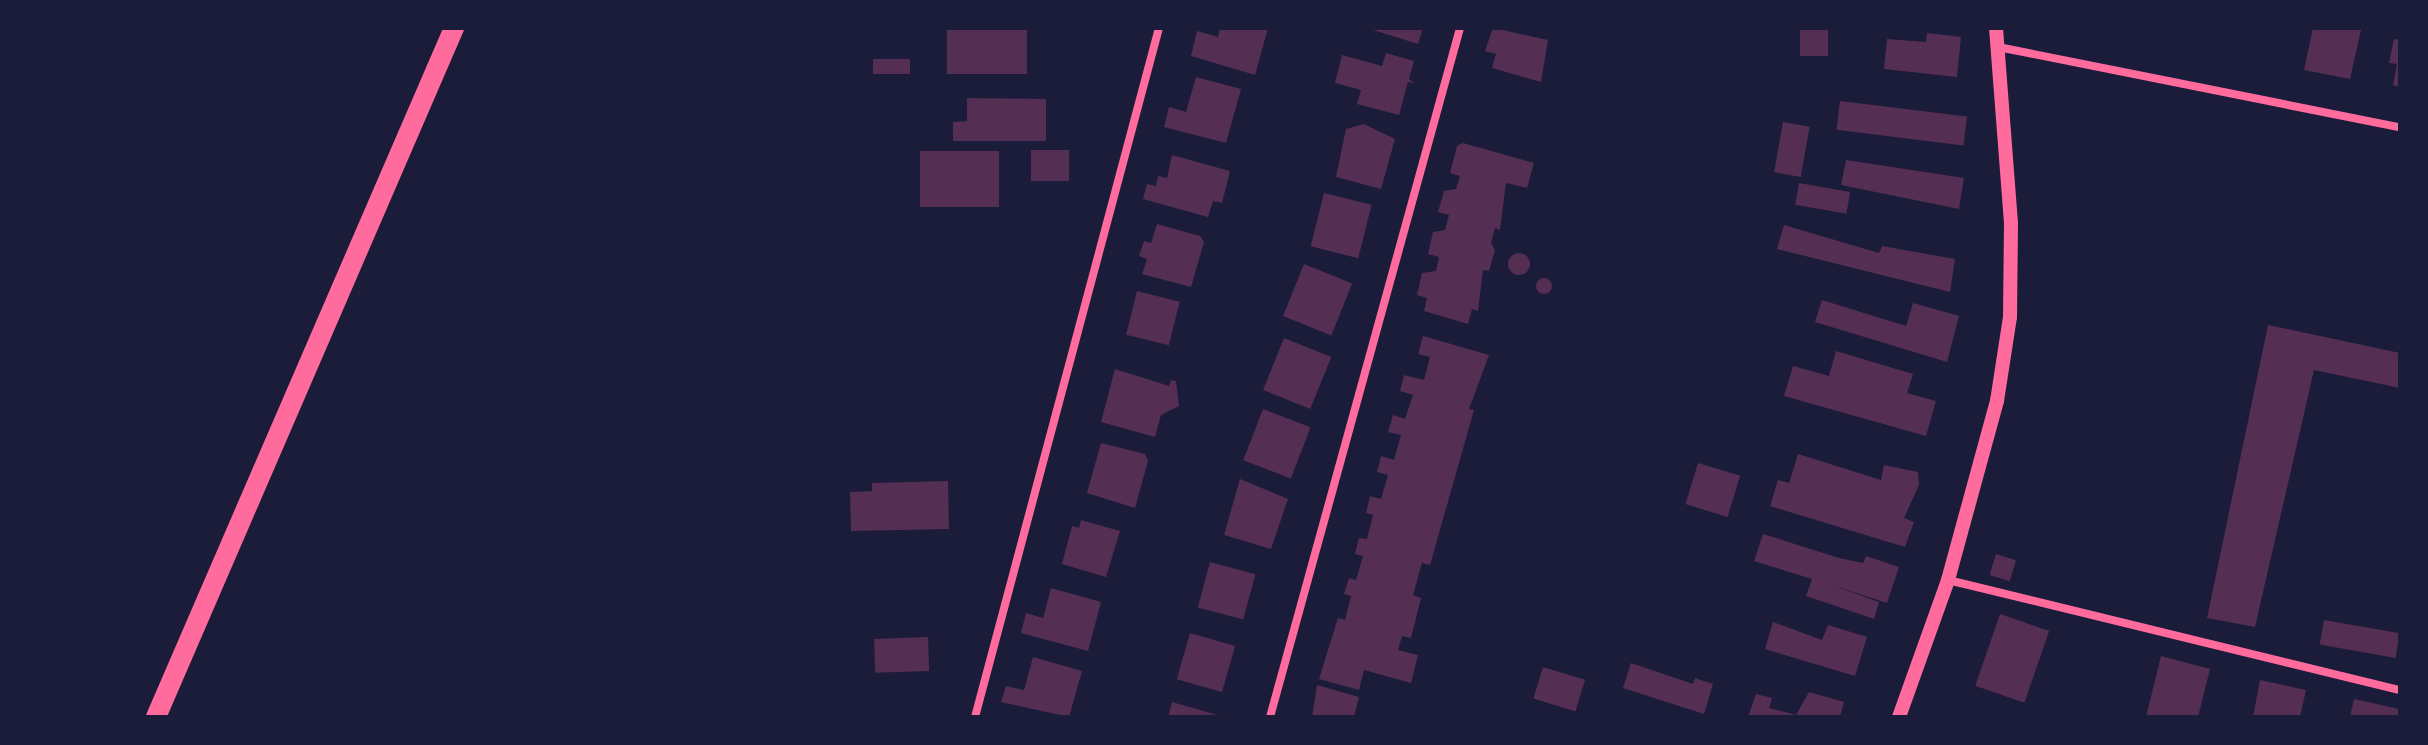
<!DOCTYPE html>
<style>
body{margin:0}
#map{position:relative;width:2428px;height:745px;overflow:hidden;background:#1b1b3a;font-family:Montserrat,sans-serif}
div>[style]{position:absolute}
.building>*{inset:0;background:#542f53;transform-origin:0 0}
.round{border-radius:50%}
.minor>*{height:8px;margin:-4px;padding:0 4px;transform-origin:4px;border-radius:4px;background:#ff6b9d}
.tertiary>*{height:14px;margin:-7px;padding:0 7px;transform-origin:7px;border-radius:7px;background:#ff6b9d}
.primary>*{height:20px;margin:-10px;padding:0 10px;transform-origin:10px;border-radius:10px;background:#ff6b9d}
span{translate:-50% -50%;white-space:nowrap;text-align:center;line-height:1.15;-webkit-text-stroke:6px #1b1b3a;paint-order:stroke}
.frame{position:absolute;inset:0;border:30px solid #1b1b3a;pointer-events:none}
</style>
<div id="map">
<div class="building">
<i style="left:947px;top:28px;width:80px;height:46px"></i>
<i style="clip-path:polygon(1220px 28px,1268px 28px,1255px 75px,1191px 56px,1197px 31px,1218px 37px)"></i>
<i style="clip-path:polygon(1367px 28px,1423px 28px,1418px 44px)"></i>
<i style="clip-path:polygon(1493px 28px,1548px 40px,1541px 82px,1492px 68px,1496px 54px,1485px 51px)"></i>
<i style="left:1800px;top:28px;width:28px;height:28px"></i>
<i style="clip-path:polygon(2313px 28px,2361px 30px,2350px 79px,2304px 70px)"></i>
<i style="clip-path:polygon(1927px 33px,1961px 37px,1957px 77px,1884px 69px,1887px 39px,1926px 42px)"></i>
<i style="clip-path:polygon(2394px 39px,2400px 40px,2400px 87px,2393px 85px,2397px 64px,2389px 63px)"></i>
<i style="clip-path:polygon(1386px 53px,1414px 61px,1409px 79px,1414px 83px,1408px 82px,1399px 115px,1357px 104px,1361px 90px,1335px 83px,1342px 55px,1382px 66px)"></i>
<i style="left:873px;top:59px;width:37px;height:15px"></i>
<i style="clip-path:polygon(1196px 77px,1241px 89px,1226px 143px,1164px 127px,1169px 107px,1186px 112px)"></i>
<i style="clip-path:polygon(967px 98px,1046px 99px,1046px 141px,953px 141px,953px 122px,967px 121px)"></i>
<i style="left:1840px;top:101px;width:128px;height:29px;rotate:7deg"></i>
<i style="left:1783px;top:122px;width:27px;height:51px;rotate:10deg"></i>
<i style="clip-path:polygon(1364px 124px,1395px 139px,1381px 189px,1336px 177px,1346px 129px)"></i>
<i style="clip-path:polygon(1463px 143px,1534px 163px,1527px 188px,1506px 183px,1500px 230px,1495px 228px,1491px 243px,1495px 250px,1489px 271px,1483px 270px,1478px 311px,1472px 309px,1468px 324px,1424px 311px,1427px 298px,1417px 295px,1422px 273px,1436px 271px,1439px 257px,1428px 254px,1433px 232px,1445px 230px,1449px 215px,1438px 212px,1444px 191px,1456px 189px,1460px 176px,1450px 173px,1457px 146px)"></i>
<i style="left:1031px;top:150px;width:38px;height:31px"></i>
<i style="left:920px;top:151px;width:79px;height:56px"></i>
<i style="clip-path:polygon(1172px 155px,1230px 171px,1222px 203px,1213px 201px,1208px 217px,1143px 199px,1147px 184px,1156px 186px,1158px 176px,1167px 178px)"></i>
<i style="clip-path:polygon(1846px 160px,1964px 178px,1959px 209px,1841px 185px)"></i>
<i style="left:1799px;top:183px;width:52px;height:22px;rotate:10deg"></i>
<i style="left:1324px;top:193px;width:49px;height:55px;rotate:14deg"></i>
<i style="clip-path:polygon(1157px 224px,1200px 236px,1204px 242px,1191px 287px,1142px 274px,1147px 259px,1139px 256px,1144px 241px,1151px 243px)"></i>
<i style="clip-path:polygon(1784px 225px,1879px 253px,1882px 246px,1955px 259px,1950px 292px,1777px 249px)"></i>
<i class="round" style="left:1508px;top:253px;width:22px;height:22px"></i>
<i style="left:1304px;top:264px;width:52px;height:56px;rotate:22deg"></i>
<i class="round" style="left:1536px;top:278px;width:16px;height:16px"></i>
<i style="left:1137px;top:291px;width:44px;height:45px;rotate:14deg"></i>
<i style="clip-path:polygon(1822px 300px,1906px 326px,1913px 303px,1959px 316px,1947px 362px,1815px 322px)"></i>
<i style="clip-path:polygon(2268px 325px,2400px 353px,2400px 388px,2314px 370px,2255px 627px,2207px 618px)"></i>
<i style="clip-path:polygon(1423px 336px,1489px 355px,1469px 409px,1474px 410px,1430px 565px,1422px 563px,1413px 595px,1421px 598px,1411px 638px,1402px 636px,1398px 650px,1418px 655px,1411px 683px,1364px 670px,1359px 690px,1319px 679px,1338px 618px,1345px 620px,1351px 596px,1344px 594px,1349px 578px,1356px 580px,1363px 556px,1355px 554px,1359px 538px,1367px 539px,1373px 515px,1366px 513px,1370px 496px,1381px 499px,1388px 475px,1377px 472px,1381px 456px,1394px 460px,1401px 435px,1388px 432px,1393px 415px,1405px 419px,1413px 395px,1400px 391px,1404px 375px,1424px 380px,1430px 357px,1418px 354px)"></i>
<i style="left:1284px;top:338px;width:51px;height:56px;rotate:22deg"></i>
<i style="clip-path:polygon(1836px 351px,1913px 374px,1907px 393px,1936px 401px,1926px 436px,1784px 396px,1793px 366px,1829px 376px)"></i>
<i style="clip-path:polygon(1115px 369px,1169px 386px,1171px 380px,1176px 381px,1179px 406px,1161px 415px,1155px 437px,1101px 422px)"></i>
<i style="left:1263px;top:409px;width:51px;height:55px;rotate:21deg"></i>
<i style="clip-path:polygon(1101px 443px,1145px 454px,1148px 461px,1135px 508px,1087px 493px)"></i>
<i style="clip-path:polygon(1798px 454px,1881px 480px,1884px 465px,1918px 472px,1919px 485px,1904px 518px,1914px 522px,1905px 547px,1770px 506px,1778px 480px,1789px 483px)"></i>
<i style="left:1698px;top:463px;width:44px;height:43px;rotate:17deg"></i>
<i style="clip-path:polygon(1240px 479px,1288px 499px,1271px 549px,1224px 535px)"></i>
<i style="clip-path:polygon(948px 481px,949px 529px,851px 531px,850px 492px,872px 491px,872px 483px)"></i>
<i style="clip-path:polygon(1081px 520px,1120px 531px,1106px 577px,1062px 564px,1072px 526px,1079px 528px)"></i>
<i style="clip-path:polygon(1763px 534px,1839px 558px,1863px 563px,1866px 556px,1899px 567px,1887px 603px,1832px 585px,1879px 602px,1874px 619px,1806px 596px,1812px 579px,1754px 561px)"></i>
<i style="left:1996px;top:554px;width:21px;height:22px;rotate:17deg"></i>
<i style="left:1210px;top:562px;width:47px;height:47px;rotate:15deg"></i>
<i style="clip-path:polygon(1051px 588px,1101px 602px,1088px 651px,1021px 633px,1026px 613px,1043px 618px)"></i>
<i style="left:2000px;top:614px;width:52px;height:76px;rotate:19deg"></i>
<i style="left:2324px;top:620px;width:77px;height:25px;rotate:10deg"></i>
<i style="clip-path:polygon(1773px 622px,1822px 640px,1828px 625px,1867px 637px,1855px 676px,1765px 649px)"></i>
<i style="left:1190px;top:633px;width:47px;height:48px;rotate:16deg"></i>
<i style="left:928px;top:637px;width:34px;height:54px;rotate:88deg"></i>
<i style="clip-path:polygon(2161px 656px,2210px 669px,2198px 717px,2146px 717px)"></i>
<i style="clip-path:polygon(1033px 657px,1082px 671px,1069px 717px,1001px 702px,1006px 686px,1024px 690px)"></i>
<i style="clip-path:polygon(1631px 663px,1693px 684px,1695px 678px,1713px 684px,1704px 714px,1623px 688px)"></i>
<i style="left:1543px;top:667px;width:44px;height:33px;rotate:17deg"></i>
<i style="clip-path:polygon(2260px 680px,2306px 690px,2300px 717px,2253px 717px)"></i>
<i style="clip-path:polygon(1317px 685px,1359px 697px,1354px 717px,1312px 717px)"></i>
<i style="clip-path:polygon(1809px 692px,1844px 702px,1840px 717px,1748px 717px,1756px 694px,1772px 698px,1769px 708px,1796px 715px)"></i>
<i style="clip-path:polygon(2354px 699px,2399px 709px,2397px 717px,2350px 717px)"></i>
<i style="clip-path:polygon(1172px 702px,1221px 716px,1221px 717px,1168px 717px)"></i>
</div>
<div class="minor">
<i style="left:1998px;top:47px;width:410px;rotate:11.3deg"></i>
<i style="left:1948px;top:580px;width:465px;rotate:13.7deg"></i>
<i style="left:975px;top:717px;width:713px;rotate:-75.05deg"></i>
<i style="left:1270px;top:717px;width:715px;rotate:-74.58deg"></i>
</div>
<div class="tertiary">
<i style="left:1899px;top:717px;width:145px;rotate:-70.3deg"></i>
<i style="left:1948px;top:580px;width:186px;rotate:-74.7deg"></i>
<i style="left:1997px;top:401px;width:85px;rotate:-81.2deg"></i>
<i style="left:2010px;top:317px;width:94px;rotate:-89.4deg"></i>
<i style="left:2011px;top:223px;width:196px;rotate:-94.4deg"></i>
</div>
<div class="primary">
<i style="left:156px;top:717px;width:751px;rotate:-66.61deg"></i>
</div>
<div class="frame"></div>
</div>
